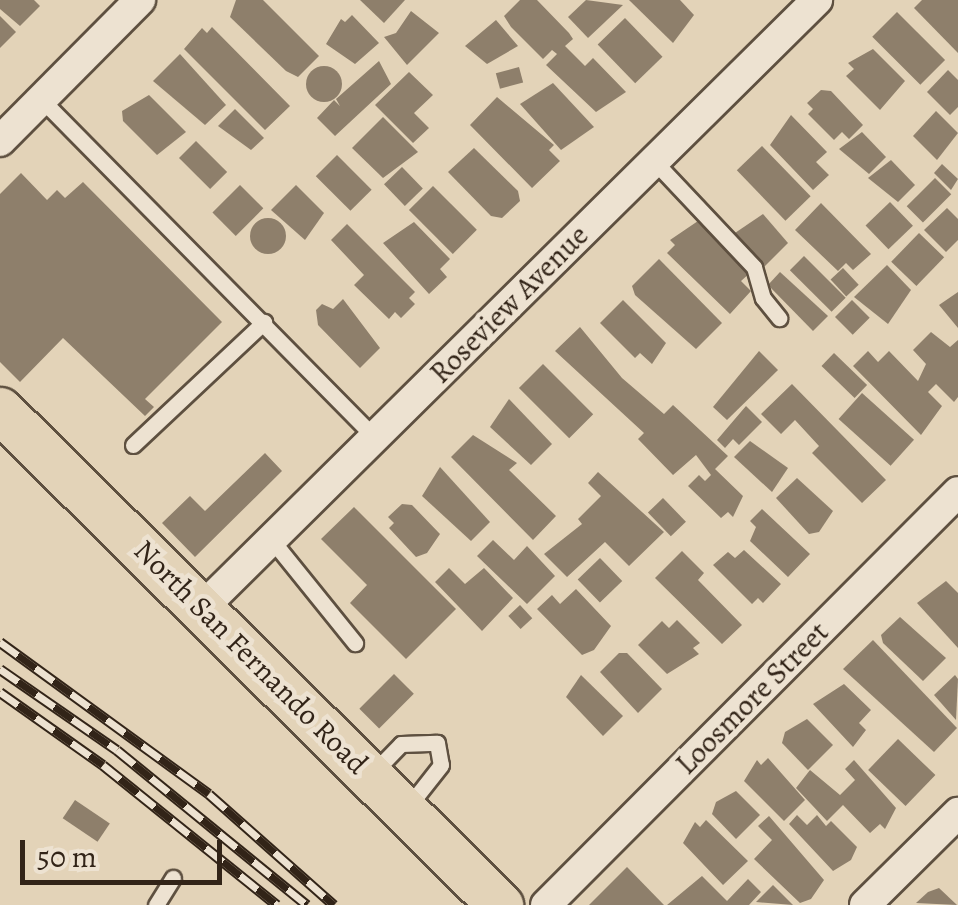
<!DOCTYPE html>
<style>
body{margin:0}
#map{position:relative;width:958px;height:905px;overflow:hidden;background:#e3d3b8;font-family:Alegreya,serif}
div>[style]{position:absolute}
.building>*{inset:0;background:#8e7f6b;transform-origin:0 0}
.round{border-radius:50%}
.roads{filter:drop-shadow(2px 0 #5e5040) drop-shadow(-2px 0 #5e5040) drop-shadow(0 2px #5e5040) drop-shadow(0 -2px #5e5040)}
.lane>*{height:15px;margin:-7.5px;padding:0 7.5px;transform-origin:7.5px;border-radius:7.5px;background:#ede2d1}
.street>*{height:30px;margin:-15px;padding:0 15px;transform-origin:15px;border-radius:15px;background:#ede2d1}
.primary>*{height:45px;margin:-22.5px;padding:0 22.5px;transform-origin:22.5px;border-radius:22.5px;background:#e3d3b8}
.rail>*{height:11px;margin-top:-5.5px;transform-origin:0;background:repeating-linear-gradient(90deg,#ede2d1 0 22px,#322418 0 44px);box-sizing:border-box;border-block:2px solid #322418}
span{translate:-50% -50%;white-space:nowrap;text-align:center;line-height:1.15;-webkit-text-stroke:9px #ede2d1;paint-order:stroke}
.street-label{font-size:30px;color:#322418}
.scale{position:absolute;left:20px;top:840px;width:202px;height:45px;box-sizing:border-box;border:5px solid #322418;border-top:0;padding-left:12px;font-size:30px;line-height:35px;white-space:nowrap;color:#322418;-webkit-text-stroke:8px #ede2d1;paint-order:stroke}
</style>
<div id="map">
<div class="building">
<i style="clip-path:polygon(0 0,34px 0,40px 6px,20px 26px,0 9px)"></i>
<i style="clip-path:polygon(236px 0,263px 0,319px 56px,298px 77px,286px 71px,230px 17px)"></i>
<i style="clip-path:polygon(360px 0,405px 0,384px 23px)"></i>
<i style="clip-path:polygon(520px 0,537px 0,569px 33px,573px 39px,565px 46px,585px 66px,593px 58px,626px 92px,596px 112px,546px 65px,557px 54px,552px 50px,543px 59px,511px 27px,504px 16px)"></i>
<i style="clip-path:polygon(586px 0,623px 5px,588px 38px,568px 17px)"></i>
<i style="clip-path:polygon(629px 0,680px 0,694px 15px,673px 43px)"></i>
<i style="clip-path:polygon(922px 0,958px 0,958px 53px,914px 8px)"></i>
<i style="clip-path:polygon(411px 11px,439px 33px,407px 65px,384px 37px,396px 33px)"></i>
<i style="left:897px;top:12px;width:68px;height:35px;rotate:45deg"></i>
<i style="clip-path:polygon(352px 15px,379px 43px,355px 64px,326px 44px,341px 19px,345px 22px)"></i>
<i style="clip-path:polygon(0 16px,16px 32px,0 48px)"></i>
<i style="left:625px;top:18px;width:54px;height:38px;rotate:46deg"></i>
<i style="clip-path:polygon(496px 20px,518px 46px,487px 64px,465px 46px)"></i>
<i style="clip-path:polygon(212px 27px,290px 106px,265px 130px,184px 49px,202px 28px,207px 33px)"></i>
<i style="clip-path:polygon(873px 49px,905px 81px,880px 110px,846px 76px,854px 69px,848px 63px)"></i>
<i style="clip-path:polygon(180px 54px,226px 105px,205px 125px,153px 81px)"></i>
<i style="clip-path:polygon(379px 61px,391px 84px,335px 136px,317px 118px,334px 100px,340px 106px,336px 99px)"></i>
<i class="round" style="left:306px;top:66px;width:36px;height:36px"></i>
<i style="left:519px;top:67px;width:16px;height:24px;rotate:75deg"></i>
<i style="clip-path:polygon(948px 70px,958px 80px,958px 107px,950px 115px,927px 92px)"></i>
<i style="clip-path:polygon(409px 72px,433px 95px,414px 113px,429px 128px,413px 143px,375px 105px)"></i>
<i style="clip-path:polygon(553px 83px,594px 127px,561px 150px,520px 104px)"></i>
<i style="clip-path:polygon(821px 90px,831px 91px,863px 125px,849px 139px,842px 132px,834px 140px,808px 114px,813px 109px,807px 103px)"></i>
<i style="clip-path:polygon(149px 95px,186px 132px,157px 155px,123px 121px,122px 111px)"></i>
<i style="clip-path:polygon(497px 97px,554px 145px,549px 150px,560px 161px,532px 188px,470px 125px)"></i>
<i style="clip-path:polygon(235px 109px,264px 138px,251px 150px,218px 126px)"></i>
<i style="clip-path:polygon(936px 111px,958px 133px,937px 160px,913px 136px)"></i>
<i style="clip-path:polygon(791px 115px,827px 152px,816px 162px,829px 175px,813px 190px,770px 145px)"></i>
<i style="clip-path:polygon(383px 117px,418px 152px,383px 178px,352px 148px)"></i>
<i style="clip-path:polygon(862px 132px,886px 157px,869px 174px,839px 149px)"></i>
<i style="left:196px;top:141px;width:44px;height:24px;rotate:45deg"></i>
<i style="left:762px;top:146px;width:70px;height:35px;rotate:46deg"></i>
<i style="clip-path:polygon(474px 148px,518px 191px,520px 201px,502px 218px,491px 216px,448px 172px)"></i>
<i style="left:337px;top:155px;width:49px;height:30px;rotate:45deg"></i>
<i style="clip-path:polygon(891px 160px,915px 185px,898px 202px,868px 178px)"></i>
<i style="clip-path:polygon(942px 164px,958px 179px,951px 190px,934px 173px)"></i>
<i style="left:402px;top:167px;width:30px;height:25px;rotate:46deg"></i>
<i style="clip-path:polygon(21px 173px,47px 200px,57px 190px,65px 198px,83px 182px,222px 322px,145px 399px,154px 407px,145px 416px,63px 338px,20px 382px,0 362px,0 194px)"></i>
<i style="left:935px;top:178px;width:23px;height:40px;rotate:45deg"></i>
<i style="left:240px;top:185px;width:33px;height:39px;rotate:45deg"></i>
<i style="clip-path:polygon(296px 185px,324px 213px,305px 240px,271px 210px)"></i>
<i style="left:433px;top:186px;width:62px;height:34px;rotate:45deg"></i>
<i style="left:890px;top:202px;width:33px;height:34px;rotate:46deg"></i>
<i style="clip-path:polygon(821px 203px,871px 254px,853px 270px,846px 263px,838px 271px,795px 230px)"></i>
<i style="clip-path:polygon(947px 208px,958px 219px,958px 240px,946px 252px,924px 230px)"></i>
<i style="clip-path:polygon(763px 214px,788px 243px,763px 268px,732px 235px)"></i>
<i class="round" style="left:250px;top:218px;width:36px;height:36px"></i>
<i style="clip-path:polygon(698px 221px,751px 272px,741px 281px,751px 291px,730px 314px,667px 253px,675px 245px,670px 240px)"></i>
<i style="clip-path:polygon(414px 222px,450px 259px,440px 269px,447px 277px,429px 294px,383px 243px)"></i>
<i style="clip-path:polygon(347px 224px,415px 292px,409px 298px,415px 304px,401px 318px,395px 312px,389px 319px,354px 285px,364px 275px,331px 240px)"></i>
<i style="left:919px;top:233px;width:35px;height:40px;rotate:44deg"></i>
<i style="left:804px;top:256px;width:59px;height:20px;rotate:45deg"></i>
<i style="clip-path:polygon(659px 259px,722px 323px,696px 349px,635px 295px,632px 286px)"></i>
<i style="clip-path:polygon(887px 265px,911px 290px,888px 324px,854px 297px)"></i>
<i style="left:843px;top:268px;width:23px;height:17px;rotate:47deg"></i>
<i style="clip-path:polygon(780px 272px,828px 316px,813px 331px,768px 285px)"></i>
<i style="clip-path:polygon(958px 292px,958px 328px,939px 305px)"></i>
<i style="clip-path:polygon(343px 299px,380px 348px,360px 368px,318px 325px,316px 310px,322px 304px,333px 309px)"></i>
<i style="clip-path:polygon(623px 300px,666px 343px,652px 364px,640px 353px,635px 358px,600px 323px)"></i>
<i style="left:852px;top:300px;width:25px;height:24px;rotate:45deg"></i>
<i style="clip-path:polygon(580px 327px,622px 378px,664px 414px,673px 405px,728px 456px,715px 469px,743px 496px,733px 517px,728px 512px,721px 518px,688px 486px,699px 475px,705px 481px,711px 475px,696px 455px,673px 475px,638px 439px,644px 433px,555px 351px)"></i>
<i style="clip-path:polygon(931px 332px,950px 347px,958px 340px,958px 397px,954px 402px,936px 384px,928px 392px,942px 406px,921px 435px,853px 366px,868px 351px,878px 362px,889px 351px,918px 381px,926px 364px,913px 350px)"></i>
<i style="clip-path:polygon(759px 351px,778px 370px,727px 420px,713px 407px)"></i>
<i style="left:834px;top:353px;width:46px;height:18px;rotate:44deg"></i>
<i style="left:543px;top:364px;width:71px;height:34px;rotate:45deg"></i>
<i style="clip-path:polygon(792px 384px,886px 480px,862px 503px,812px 453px,819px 446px,795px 420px,781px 434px,761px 414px)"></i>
<i style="left:862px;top:393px;width:70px;height:35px;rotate:42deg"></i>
<i style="clip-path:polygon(509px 399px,552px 444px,531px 465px,490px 427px)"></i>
<i style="clip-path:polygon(746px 406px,762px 422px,739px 445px,733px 439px,725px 448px,717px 440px)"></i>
<i style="clip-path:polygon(473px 435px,517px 463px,509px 470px,556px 516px,533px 540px,451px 457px)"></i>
<i style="clip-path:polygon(750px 441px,788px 468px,772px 492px,734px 457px)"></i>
<i style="clip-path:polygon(265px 453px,282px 471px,195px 557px,162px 523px,190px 496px,205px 511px)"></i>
<i style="clip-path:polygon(440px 467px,490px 522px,471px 541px,422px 496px)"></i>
<i style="clip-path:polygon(598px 472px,664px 532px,629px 566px,605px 542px,567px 577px,544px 554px,582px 524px,578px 519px,601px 496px,588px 483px)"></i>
<i style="clip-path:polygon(797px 478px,833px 511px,819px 532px,809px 534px,776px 498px)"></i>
<i style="left:663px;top:498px;width:33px;height:21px;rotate:46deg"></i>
<i style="clip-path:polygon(402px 504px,412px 505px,440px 534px,427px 553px,416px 557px,389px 528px,394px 523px,388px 517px)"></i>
<i style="clip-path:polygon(354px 507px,456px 609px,406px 659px,350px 603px,367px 585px,321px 539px)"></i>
<i style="clip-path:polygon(762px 509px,810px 554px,788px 577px,750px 541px,756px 527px,750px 521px)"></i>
<i style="clip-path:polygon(493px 540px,514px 560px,527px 546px,555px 576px,527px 604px,477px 556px)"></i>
<i style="clip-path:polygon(744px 550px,781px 584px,763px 603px,758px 598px,752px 604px,713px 565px,728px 552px,735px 558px)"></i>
<i style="clip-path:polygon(682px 551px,704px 573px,698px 580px,742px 625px,722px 644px,655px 578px)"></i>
<i style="left:600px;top:558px;width:32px;height:31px;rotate:46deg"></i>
<i style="clip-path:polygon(449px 568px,465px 584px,484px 568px,513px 598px,482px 631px,435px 582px)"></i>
<i style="clip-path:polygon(946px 581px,958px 593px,958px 648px,917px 603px)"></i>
<i style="clip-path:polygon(576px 589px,611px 626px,594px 650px,582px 655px,537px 609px,552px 595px,560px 604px)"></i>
<i style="left:520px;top:605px;width:18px;height:16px;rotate:47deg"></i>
<i style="clip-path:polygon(900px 617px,946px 658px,923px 681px,883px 643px,881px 635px)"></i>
<i style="clip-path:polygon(677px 620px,700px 643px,693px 648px,699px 654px,667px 674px,638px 645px,662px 621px,669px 628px)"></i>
<i style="clip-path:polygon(873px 640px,957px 728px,934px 752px,843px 669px)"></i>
<i style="clip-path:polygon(619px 653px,627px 653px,662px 689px,638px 713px,600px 672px)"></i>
<i style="left:394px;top:674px;width:28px;height:49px;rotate:45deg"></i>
<i style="clip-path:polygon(581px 675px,623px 716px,603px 736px,566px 697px)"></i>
<i style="clip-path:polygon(955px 675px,958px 679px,956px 720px,934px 695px)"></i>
<i style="clip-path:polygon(844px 684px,871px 710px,859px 723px,866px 730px,853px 747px,813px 704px)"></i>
<i style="clip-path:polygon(807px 719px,833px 745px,808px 770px,782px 743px,785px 732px)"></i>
<i style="left:898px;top:739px;width:52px;height:43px;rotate:44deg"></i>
<i style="clip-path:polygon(768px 758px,805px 800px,784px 821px,744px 781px,757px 760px,761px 765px)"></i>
<i style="clip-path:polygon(854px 760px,896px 808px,885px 829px,880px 824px,870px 833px,843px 805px,827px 821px,796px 788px,810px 770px,840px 795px,855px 780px,845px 769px)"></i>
<i style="clip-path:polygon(736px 791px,760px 815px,736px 839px,712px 814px,716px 802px)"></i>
<i style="left:75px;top:800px;width:42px;height:22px;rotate:34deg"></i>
<i style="clip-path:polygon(797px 815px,807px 825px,817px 815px,826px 826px,831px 821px,857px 847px,851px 860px,833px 871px,789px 824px)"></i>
<i style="clip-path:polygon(769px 816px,824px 880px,811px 899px,800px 903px,754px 859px,772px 840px,758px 826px)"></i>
<i style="clip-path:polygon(706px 820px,748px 861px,723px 885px,683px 843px,695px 822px,700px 827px)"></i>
<i style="clip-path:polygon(627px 867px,664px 905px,589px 905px)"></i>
<i style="clip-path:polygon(702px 876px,727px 901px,748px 879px,761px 892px,749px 905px,667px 905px)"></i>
<i style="clip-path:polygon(773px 885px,793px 905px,756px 902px)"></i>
<i style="clip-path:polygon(939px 888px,957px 905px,916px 903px,928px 892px)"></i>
</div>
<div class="roads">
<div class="lane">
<i style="left:41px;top:99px;width:474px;rotate:45.4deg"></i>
<i style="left:654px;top:161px;width:146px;rotate:46.7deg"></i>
<i style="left:754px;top:267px;width:32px;rotate:74deg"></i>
<i style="left:763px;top:298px;width:26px;rotate:51deg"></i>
<i style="left:133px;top:445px;width:180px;rotate:-43.2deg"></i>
<i style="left:271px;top:539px;width:134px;rotate:51.1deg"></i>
<i style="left:371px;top:775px;width:43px;rotate:-45.9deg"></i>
<i style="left:401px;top:744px;width:36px;rotate:-2deg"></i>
<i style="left:437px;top:743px;width:22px;rotate:80deg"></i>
<i style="left:441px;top:765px;width:53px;rotate:128.2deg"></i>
<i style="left:156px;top:905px;width:32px;rotate:-58deg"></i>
</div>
<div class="street">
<i style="left:0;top:141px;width:199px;rotate:-45.2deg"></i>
<i style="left:202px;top:608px;width:865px;rotate:-44.67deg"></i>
<i style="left:546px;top:905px;width:583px;rotate:-45.07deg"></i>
<i style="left:865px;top:905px;width:131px;rotate:-44.7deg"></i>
</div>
<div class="primary">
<i style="left:0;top:410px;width:704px;rotate:44.71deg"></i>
</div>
</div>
<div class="rail">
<i style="left:0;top:642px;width:258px;rotate:36deg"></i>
<i style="left:209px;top:794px;width:167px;rotate:41.6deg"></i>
<i style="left:0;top:669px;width:142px;rotate:34.7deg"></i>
<i style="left:117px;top:750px;width:245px;rotate:39.2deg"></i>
<i style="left:0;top:692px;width:126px;rotate:35.3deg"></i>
<i style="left:103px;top:765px;width:223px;rotate:38.8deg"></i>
</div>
<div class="street-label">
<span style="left:509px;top:304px;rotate:-45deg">Roseview Avenue</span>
<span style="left:251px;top:657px;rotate:45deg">North San Fernando Road</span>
<span style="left:752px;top:698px;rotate:-45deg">Loosmore Street</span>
</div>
<div class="scale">50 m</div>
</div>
